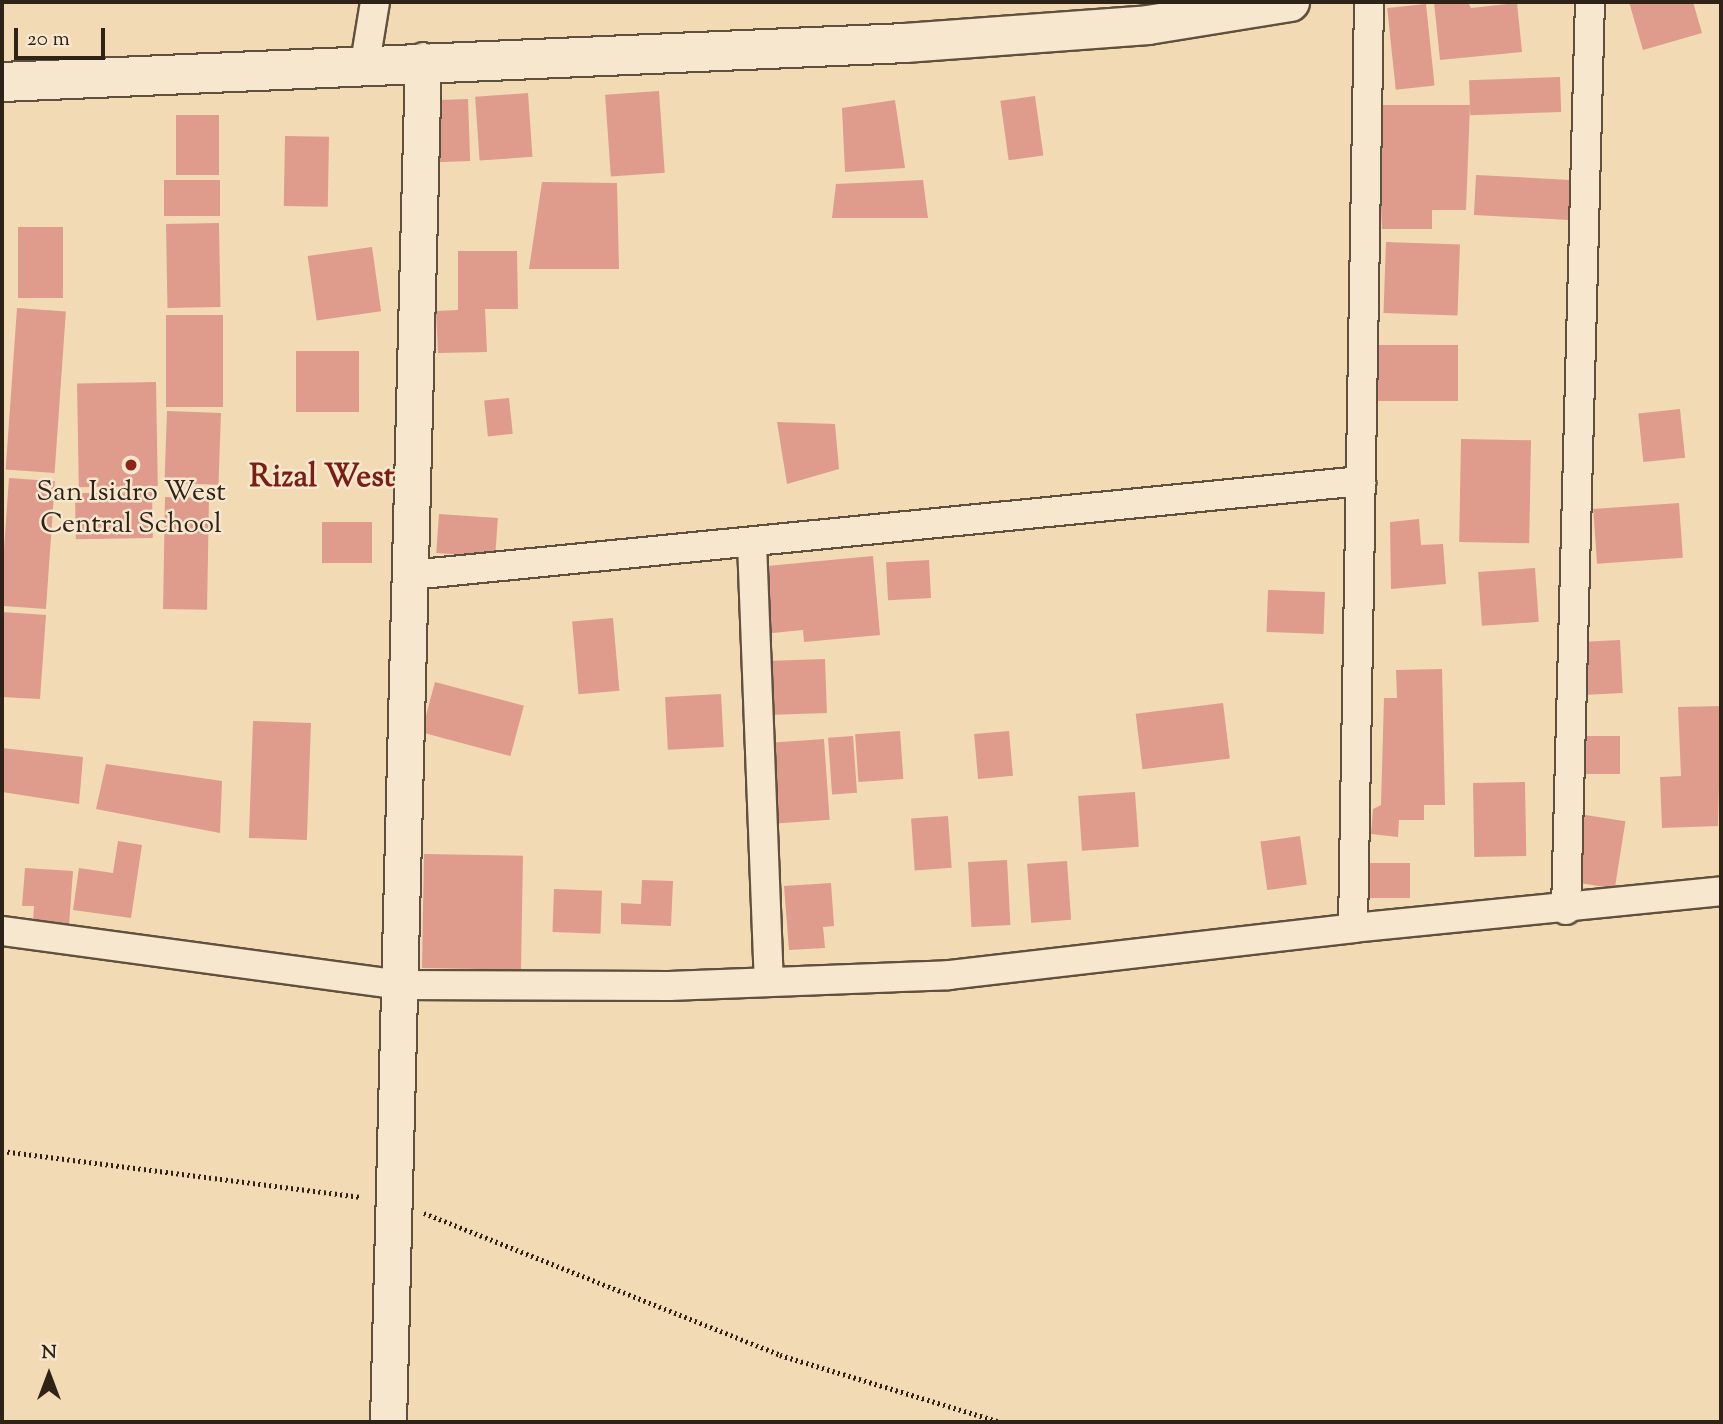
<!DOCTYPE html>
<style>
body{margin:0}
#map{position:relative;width:1723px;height:1424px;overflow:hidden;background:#f2dab5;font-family:"Sorts Mill Goudy",serif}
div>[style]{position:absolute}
.building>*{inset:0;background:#df9b8c;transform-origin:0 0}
.path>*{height:4.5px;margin-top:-2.25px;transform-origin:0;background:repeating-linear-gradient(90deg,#2f2317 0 2px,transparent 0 5.5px)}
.roads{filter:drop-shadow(2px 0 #60513e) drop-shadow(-2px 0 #60513e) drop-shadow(0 2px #60513e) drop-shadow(0 -2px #60513e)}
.minor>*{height:28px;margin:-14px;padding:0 14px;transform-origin:14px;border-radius:14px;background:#f7e7cf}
.tertiary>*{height:35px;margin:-17.5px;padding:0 17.5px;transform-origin:17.5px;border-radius:17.5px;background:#f7e7cf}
.secondary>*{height:38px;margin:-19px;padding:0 19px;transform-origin:19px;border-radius:19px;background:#f7e7cf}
.dots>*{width:19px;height:19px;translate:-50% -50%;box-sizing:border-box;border:4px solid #f7e7cf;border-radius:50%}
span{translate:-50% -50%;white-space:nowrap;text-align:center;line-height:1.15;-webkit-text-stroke:5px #f7e7cf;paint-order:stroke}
.poi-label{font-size:28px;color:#2f2317}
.quarter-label{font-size:32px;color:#7a1f14;font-weight:700}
.frame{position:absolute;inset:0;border:4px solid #2f2317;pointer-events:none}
.north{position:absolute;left:14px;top:1340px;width:70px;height:70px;-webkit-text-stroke:5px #f7e7cf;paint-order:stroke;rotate:0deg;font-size:19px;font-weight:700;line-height:28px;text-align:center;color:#2f2317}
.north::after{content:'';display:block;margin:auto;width:24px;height:32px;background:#2f2317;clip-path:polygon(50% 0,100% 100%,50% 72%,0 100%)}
.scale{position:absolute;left:14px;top:28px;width:91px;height:32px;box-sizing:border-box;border:4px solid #2f2317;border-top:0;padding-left:9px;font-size:21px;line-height:24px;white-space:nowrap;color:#2f2317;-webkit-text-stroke:5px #f7e7cf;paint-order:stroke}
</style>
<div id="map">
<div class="building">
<i style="clip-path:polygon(1434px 2px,1468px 2px,1471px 8px,1517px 3px,1522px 52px,1440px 60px)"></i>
<i style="clip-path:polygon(1629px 2px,1693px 2px,1702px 33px,1643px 50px)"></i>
<i style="left:1426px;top:4px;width:82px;height:39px;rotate:84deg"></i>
<i style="left:1560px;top:77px;width:35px;height:91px;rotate:88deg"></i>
<i style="left:659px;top:91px;width:82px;height:54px;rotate:86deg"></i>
<i style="left:528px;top:93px;width:64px;height:53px;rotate:86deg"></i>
<i style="left:1035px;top:96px;width:60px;height:35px;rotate:82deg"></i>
<i style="left:468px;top:99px;width:62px;height:35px;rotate:88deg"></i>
<i style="clip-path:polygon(895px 100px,905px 168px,845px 172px,842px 108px)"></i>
<i style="clip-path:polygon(1376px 105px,1470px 105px,1466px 210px,1432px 210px,1432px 229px,1382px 229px)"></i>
<i style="left:176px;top:115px;width:43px;height:60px"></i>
<i style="left:285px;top:136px;width:44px;height:70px;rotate:1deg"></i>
<i style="left:1476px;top:175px;width:104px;height:40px;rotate:3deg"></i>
<i style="left:164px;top:180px;width:56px;height:36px"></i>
<i style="clip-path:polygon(923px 180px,928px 218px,832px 218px,836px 184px)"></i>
<i style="clip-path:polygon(542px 182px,617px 183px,619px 269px,529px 269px)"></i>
<i style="left:219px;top:223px;width:84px;height:53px;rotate:89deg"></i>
<i style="left:18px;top:227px;width:45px;height:71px"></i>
<i style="left:1386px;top:242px;width:74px;height:71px;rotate:2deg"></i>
<i style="left:372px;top:247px;width:65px;height:65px;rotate:82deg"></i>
<i style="clip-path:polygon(458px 251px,517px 251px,518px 309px,485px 309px,487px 352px,438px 353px,436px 311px,458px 310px)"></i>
<i style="left:17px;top:308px;width:49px;height:162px;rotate:4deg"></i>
<i style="left:166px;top:315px;width:57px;height:92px"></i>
<i style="left:1458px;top:345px;width:56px;height:82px;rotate:90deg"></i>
<i style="left:296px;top:351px;width:63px;height:61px"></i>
<i style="left:156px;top:382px;width:104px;height:79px;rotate:89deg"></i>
<i style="left:509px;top:398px;width:36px;height:25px;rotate:84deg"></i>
<i style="left:1680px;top:409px;width:49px;height:42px;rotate:84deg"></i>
<i style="left:167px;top:411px;width:54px;height:72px;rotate:2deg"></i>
<i style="clip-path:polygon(777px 422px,835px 424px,839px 469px,787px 484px)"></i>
<i style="left:1461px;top:439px;width:70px;height:103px;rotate:1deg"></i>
<i style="left:9px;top:478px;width:46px;height:128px;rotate:4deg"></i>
<i style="left:152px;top:492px;width:46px;height:77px;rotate:89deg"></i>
<i style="left:165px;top:497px;width:44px;height:112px;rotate:1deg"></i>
<i style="left:1679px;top:503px;width:55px;height:86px;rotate:86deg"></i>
<i style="left:439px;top:514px;width:59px;height:39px;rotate:4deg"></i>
<i style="clip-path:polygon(1419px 519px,1421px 545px,1443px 544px,1446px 584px,1391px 589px,1390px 522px)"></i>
<i style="left:322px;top:522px;width:50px;height:41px"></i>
<i style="clip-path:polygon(873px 556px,880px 635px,804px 642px,803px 630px,762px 634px,756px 567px)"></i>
<i style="left:929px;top:560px;width:38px;height:43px;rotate:87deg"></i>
<i style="left:1535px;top:568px;width:54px;height:57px;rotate:86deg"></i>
<i style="left:1268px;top:590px;width:57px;height:42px;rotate:2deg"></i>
<i style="clip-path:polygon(2px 612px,46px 615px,40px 699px,2px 697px)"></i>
<i style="left:613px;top:618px;width:73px;height:41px;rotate:85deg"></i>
<i style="left:1620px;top:640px;width:53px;height:40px;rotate:87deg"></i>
<i style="left:825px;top:659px;width:54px;height:60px;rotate:88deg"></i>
<i style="clip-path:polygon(1442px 669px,1445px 805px,1424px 805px,1424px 820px,1399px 820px,1398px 837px,1371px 834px,1373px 809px,1381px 805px,1384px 698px,1397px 698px,1396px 670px)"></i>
<i style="left:435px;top:682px;width:92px;height:52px;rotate:15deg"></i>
<i style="left:721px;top:694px;width:53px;height:56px;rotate:87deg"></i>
<i style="left:1223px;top:703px;width:56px;height:88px;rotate:83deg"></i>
<i style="clip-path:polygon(1721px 706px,1718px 826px,1662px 828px,1660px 777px,1681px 776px,1678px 707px)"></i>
<i style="left:253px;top:721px;width:58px;height:117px;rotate:2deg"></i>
<i style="left:900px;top:731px;width:48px;height:45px;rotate:86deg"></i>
<i style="left:1009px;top:731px;width:45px;height:35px;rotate:85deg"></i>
<i style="left:853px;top:736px;width:57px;height:25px;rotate:86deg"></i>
<i style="left:1582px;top:736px;width:38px;height:38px"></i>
<i style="left:824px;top:739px;width:81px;height:61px;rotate:86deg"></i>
<i style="clip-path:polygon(2px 748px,83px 757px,79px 804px,2px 792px)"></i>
<i style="clip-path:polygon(106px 764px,222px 781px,220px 833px,96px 809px)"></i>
<i style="left:1525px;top:782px;width:74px;height:52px;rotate:89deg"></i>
<i style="left:1135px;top:792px;width:55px;height:57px;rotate:86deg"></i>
<i style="left:1579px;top:814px;width:47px;height:68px;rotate:9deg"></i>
<i style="left:948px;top:816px;width:52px;height:37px;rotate:86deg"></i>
<i style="left:1300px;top:836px;width:49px;height:40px;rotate:82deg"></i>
<i style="clip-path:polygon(118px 841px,142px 845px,131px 918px,73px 910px,79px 868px,113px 873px)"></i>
<i style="left:424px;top:854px;width:99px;height:114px;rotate:1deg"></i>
<i style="left:1007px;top:860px;width:65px;height:39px;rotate:87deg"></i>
<i style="left:1067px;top:861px;width:59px;height:40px;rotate:86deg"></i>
<i style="left:1410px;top:863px;width:35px;height:44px;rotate:90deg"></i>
<i style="clip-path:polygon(25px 868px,73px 871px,69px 925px,33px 922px,34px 906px,22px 906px)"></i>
<i style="clip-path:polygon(642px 880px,673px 881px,671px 926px,621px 924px,621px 903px,641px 904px)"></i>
<i style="clip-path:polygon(831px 883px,834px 926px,823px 927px,825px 948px,789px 950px,784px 886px)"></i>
<i style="left:554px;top:889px;width:48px;height:43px;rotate:2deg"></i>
</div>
<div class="path">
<i style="left:2px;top:1151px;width:362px;rotate:7.3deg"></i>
<i style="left:424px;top:1213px;width:383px;rotate:21.7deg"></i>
<i style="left:780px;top:1355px;width:231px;rotate:16.9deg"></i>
</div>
<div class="roads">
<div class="minor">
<i style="left:365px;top:63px;width:62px;rotate:-80.7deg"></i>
<i style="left:752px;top:543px;width:439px;rotate:87.8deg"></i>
<i style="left:411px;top:575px;width:955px;rotate:-5.65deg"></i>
<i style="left:1566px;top:910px;width:908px;rotate:-88.49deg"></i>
<i style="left:1353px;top:928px;width:926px;rotate:-89.01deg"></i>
<i style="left:2px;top:931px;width:401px;rotate:7.7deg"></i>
<i style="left:399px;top:985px;width:270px;rotate:0.2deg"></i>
<i style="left:669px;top:986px;width:280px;rotate:-2.2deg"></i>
<i style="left:949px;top:975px;width:407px;rotate:-6.6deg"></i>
<i style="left:1353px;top:928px;width:370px;rotate:-5.7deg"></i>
</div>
<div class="tertiary">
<i style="left:388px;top:1422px;width:1362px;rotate:-88.53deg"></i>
</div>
<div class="secondary">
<i style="left:2px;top:82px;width:904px;rotate:-2.47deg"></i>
<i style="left:905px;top:43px;width:244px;rotate:-4.2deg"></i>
<i style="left:1148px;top:25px;width:144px;rotate:-9.2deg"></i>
</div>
</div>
<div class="dots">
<i style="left:131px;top:465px;background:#8f2418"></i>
</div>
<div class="poi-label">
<span style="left:131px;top:509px">San Isidro West<br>Central School</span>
</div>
<div class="quarter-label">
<span style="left:322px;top:478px">Rizal West</span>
</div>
<div class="frame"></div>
<div class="north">N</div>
<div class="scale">20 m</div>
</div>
